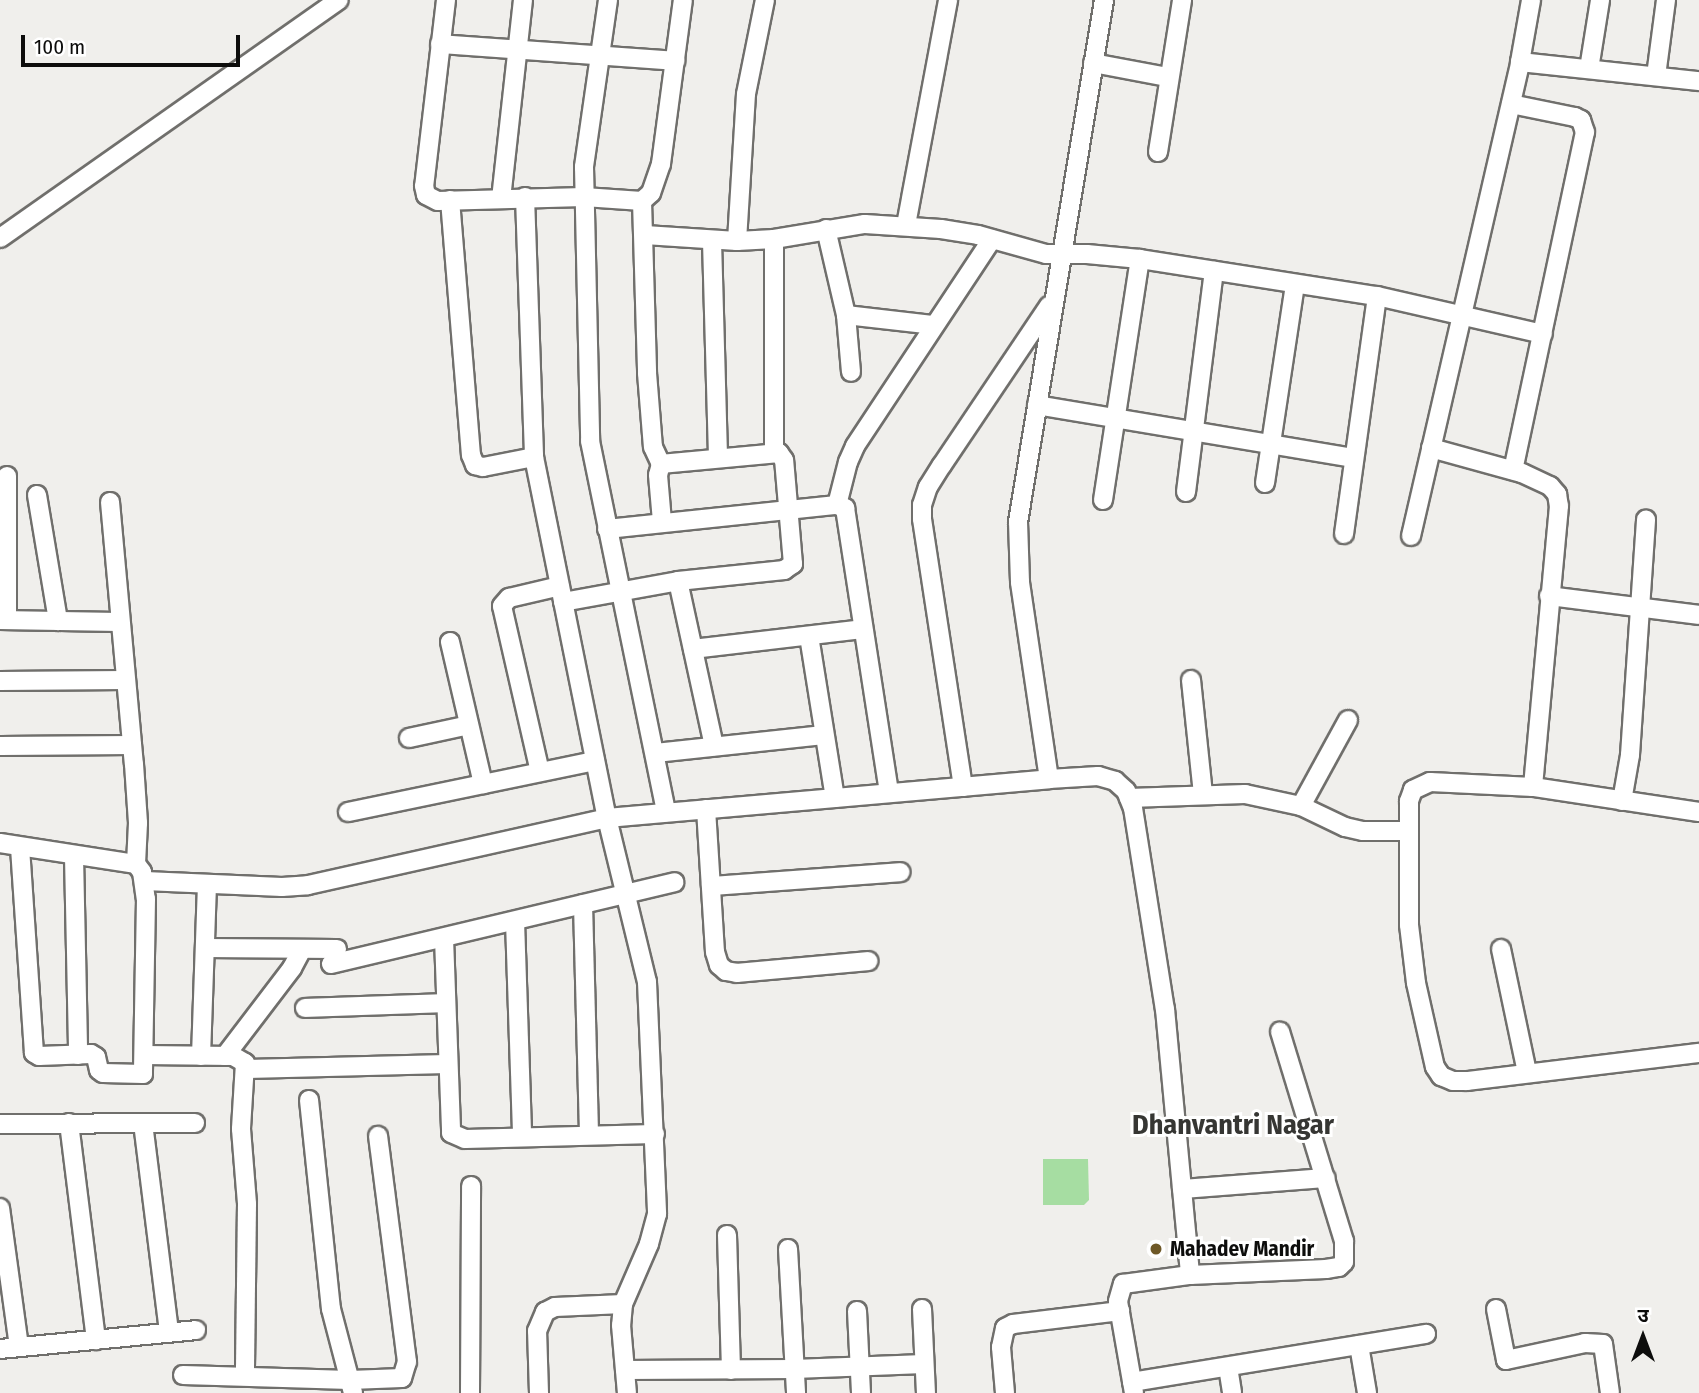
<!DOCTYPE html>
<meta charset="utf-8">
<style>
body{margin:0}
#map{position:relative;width:1699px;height:1393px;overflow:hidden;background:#f0efec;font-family:"Fira Sans Condensed","Noto Sans Devanagari",sans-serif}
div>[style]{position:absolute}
.green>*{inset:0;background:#a6dda2}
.roads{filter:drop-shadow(2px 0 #706f6c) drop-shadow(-2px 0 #706f6c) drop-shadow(0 2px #706f6c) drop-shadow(0 -2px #706f6c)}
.minor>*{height:18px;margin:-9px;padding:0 9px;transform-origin:9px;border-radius:9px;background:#fff}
.dots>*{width:19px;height:19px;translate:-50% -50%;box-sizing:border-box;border:4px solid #fff;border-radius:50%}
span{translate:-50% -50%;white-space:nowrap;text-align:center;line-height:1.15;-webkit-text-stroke:6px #fff;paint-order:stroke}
.poi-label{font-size:21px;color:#0d0d0c;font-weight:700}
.left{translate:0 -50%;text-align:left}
.district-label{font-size:28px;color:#363633;font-weight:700}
.north{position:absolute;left:1608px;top:1302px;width:70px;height:70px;-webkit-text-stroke:5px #fff;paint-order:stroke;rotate:0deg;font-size:19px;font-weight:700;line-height:28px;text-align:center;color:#0d0d0c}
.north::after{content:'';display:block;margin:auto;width:24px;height:32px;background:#0d0d0c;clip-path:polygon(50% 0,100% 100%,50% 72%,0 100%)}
.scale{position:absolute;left:21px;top:35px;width:219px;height:32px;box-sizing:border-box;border:4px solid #0d0d0c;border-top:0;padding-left:9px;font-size:21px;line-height:24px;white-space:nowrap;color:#0d0d0c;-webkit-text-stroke:5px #fff;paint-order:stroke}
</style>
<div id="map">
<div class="green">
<i style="clip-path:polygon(1043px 1159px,1088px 1159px,1089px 1200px,1084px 1205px,1043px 1205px)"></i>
</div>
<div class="roads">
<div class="minor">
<i style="left:446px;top:0;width:187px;rotate:96.7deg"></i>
<i style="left:424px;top:186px;width:9px;rotate:77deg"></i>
<i style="left:426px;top:195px;width:13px;rotate:27deg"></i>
<i style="left:438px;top:201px;width:146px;rotate:-1.6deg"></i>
<i style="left:584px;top:197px;width:58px;rotate:3.9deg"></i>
<i style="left:642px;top:201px;width:172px;rotate:88.3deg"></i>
<i style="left:647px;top:373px;width:74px;rotate:85.4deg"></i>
<i style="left:653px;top:447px;width:19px;rotate:65deg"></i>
<i style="left:608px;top:0;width:169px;rotate:98.2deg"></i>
<i style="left:584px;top:167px;width:274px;rotate:88.7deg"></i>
<i style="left:590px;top:441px;width:379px;rotate:78.4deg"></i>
<i style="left:440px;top:44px;width:236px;rotate:4.1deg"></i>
<i style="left:1520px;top:62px;width:180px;rotate:6.1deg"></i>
<i style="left:1093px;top:63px;width:75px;rotate:10.7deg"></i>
<i style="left:1589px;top:69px;width:70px;rotate:-80.9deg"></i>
<i style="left:1656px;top:76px;width:77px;rotate:-82.5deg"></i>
<i style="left:1511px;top:104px;width:65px;rotate:11.5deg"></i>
<i style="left:1575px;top:117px;width:7px;rotate:27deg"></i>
<i style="left:1581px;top:120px;width:13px;rotate:72deg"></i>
<i style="left:1585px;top:132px;width:346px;rotate:102deg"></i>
<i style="left:1158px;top:152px;width:154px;rotate:-81deg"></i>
<i style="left:525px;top:197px;width:260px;rotate:88deg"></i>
<i style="left:534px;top:457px;width:368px;rotate:78.6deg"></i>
<i style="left:607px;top:818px;width:169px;rotate:76.3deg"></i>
<i style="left:647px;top:982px;width:232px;rotate:87.5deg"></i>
<i style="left:657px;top:1214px;width:31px;rotate:105deg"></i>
<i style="left:649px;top:1244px;width:65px;rotate:113.4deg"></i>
<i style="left:623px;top:1304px;width:21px;rotate:95deg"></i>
<i style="left:621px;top:1325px;width:68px;rotate:85deg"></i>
<i style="left:501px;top:199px;width:200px;rotate:-83.7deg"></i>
<i style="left:450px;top:200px;width:256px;rotate:85.3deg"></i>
<i style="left:471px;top:455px;width:11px;rotate:68deg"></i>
<i style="left:475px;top:465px;width:8px;rotate:14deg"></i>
<i style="left:483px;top:467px;width:52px;rotate:-11.1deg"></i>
<i style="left:642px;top:201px;width:12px;rotate:-42deg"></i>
<i style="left:651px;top:193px;width:31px;rotate:-71deg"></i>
<i style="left:661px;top:164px;width:165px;rotate:-82.4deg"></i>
<i style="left:906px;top:225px;width:229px;rotate:-79.4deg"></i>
<i style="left:826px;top:229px;width:88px;rotate:76.9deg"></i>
<i style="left:846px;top:315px;width:57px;rotate:85deg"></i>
<i style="left:645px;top:235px;width:92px;rotate:3.7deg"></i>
<i style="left:737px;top:241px;width:37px;rotate:-3deg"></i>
<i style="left:774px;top:239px;width:92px;rotate:-9.4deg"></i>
<i style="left:865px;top:224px;width:76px;rotate:3.8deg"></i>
<i style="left:941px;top:229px;width:37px;rotate:9deg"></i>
<i style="left:978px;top:235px;width:71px;rotate:15.6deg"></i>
<i style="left:1046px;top:254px;width:41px"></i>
<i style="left:1087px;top:254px;width:53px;rotate:5.4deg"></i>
<i style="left:1140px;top:259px;width:240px;rotate:8.9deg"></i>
<i style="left:1377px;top:296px;width:170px;rotate:12.9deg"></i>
<i style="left:0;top:238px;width:414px;rotate:-35.1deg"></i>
<i style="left:712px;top:241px;width:217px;rotate:88.4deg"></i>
<i style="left:737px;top:241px;width:147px;rotate:-86.5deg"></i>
<i style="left:746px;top:94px;width:96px;rotate:-78.6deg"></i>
<i style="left:846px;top:315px;width:89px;rotate:6.5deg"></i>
<i style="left:1037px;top:405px;width:320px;rotate:9.5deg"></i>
<i style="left:1431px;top:448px;width:94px;rotate:15.4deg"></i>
<i style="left:1522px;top:473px;width:31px;rotate:25deg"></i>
<i style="left:1550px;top:486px;width:11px;rotate:49deg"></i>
<i style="left:1557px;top:494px;width:12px;rotate:81deg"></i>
<i style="left:1559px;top:506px;width:282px;rotate:95.3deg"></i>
<i style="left:774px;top:452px;width:213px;rotate:-90deg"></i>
<i style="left:7px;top:476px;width:144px;rotate:90deg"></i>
<i style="left:1265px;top:483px;width:201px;rotate:-81.4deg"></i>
<i style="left:1186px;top:492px;width:223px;rotate:-82.8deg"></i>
<i style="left:37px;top:495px;width:128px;rotate:80.5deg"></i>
<i style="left:1103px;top:500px;width:244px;rotate:-81.3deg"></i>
<i style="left:110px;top:502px;width:263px;rotate:84.8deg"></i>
<i style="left:134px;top:764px;width:59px;rotate:86.1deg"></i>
<i style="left:138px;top:823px;width:41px;rotate:92.8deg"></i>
<i style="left:837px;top:505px;width:44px;rotate:-75.7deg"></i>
<i style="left:848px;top:462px;width:17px;rotate:-66deg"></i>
<i style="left:855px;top:446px;width:248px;rotate:-56.5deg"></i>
<i style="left:607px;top:529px;width:231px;rotate:-6deg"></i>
<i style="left:837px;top:505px;width:9px;rotate:21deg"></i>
<i style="left:845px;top:508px;width:288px;rotate:81.2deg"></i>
<i style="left:1344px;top:534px;width:240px;rotate:-82.1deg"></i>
<i style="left:1411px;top:536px;width:486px;rotate:-77deg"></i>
<i style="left:1520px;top:62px;width:63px;rotate:-79.9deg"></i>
<i style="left:678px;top:581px;width:169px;rotate:77.7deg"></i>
<i style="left:1549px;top:596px;width:151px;rotate:7.2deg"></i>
<i style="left:563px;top:602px;width:117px;rotate:-10.3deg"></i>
<i style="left:678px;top:581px;width:107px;rotate:-5.9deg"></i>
<i style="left:784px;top:570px;width:11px;rotate:-34deg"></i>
<i style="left:793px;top:564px;width:104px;rotate:-94.9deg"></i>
<i style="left:784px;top:460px;width:9px;rotate:-126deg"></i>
<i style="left:779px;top:453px;width:119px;rotate:174.7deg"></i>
<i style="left:661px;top:464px;width:11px;rotate:105deg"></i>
<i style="left:658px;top:475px;width:47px;rotate:85.1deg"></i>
<i style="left:0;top:620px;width:119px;rotate:1deg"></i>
<i style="left:809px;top:636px;width:164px;rotate:80.9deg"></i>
<i style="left:450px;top:642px;width:146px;rotate:76.9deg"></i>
<i style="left:693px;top:649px;width:170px;rotate:-6.7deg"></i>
<i style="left:1191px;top:680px;width:115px;rotate:84deg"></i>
<i style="left:0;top:681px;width:125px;rotate:-0.5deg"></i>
<i style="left:409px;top:738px;width:61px;rotate:-12.2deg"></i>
<i style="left:0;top:746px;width:132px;rotate:-0.4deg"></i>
<i style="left:655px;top:753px;width:170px;rotate:-6.1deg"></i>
<i style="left:540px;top:772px;width:170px;rotate:-102.9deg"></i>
<i style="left:502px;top:606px;width:11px;rotate:-49deg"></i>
<i style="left:509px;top:598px;width:52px;rotate:-13.2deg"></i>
<i style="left:1049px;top:779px;width:199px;rotate:-98.4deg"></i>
<i style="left:1020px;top:582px;width:60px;rotate:-91.9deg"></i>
<i style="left:1018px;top:522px;width:529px;rotate:-80.64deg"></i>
<i style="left:963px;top:787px;width:271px;rotate:-98.7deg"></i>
<i style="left:922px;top:519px;width:14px;rotate:-90deg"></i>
<i style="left:922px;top:505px;width:19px;rotate:-72deg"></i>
<i style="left:928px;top:487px;width:26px;rotate:-58deg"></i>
<i style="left:942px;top:465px;width:192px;rotate:-56.1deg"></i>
<i style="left:1129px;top:798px;width:116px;rotate:-2deg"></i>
<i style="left:1245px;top:794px;width:57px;rotate:12.1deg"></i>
<i style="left:1301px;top:806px;width:49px;rotate:25.5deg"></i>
<i style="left:1345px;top:827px;width:18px;rotate:13deg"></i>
<i style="left:1363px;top:831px;width:46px"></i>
<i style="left:1622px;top:801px;width:47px;rotate:-80.1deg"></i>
<i style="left:1630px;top:755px;width:236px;rotate:-86.1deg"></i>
<i style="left:1301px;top:806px;width:98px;rotate:-61.3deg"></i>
<i style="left:706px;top:809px;width:143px;rotate:86.4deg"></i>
<i style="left:715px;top:952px;width:14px;rotate:73deg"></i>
<i style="left:719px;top:965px;width:9px;rotate:41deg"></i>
<i style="left:726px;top:971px;width:11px;rotate:10deg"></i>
<i style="left:737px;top:973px;width:132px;rotate:-5.2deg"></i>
<i style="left:348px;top:812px;width:252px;rotate:-11.7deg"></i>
<i style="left:1699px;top:812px;width:168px;rotate:-171.4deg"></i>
<i style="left:1533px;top:787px;width:103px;rotate:-177.2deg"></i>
<i style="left:1430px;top:782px;width:19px;rotate:155deg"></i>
<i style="left:1413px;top:790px;width:12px;rotate:110deg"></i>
<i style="left:1409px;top:801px;width:124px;rotate:90deg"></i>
<i style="left:1409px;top:925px;width:58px;rotate:83.1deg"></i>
<i style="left:1416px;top:983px;width:86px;rotate:77.3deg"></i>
<i style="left:1435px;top:1067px;width:11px;rotate:56deg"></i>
<i style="left:1441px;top:1076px;width:13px;rotate:23deg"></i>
<i style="left:1453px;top:1081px;width:14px"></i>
<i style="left:1467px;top:1081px;width:234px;rotate:-6.9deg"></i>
<i style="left:0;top:843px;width:138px;rotate:8.8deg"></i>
<i style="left:136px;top:864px;width:10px;rotate:53deg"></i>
<i style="left:142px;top:872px;width:27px;rotate:82deg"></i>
<i style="left:146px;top:899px;width:175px;rotate:91deg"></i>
<i style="left:143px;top:1074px;width:40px;rotate:-178.6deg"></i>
<i style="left:103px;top:1073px;width:5px;rotate:-143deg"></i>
<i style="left:99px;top:1070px;width:13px;rotate:-103deg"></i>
<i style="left:96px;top:1057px;width:6px;rotate:-149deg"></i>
<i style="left:91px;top:1054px;width:52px;rotate:177.8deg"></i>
<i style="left:39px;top:1056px;width:6px;rotate:-149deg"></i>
<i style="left:34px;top:1053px;width:206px;rotate:-93.9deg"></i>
<i style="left:74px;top:856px;width:199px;rotate:88.8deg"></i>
<i style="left:145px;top:881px;width:137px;rotate:2.5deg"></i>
<i style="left:282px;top:887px;width:26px;rotate:-4deg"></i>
<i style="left:308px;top:885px;width:306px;rotate:-12.6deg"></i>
<i style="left:607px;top:818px;width:444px;rotate:-5deg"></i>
<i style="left:1049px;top:779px;width:49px;rotate:-3.5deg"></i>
<i style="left:1098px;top:776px;width:18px;rotate:16deg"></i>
<i style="left:1115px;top:781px;width:15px;rotate:42deg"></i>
<i style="left:1126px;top:791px;width:18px;rotate:68deg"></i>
<i style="left:1133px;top:808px;width:204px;rotate:81deg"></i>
<i style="left:1165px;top:1009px;width:267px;rotate:84.6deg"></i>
<i style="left:711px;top:886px;width:190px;rotate:-4.2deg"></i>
<i style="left:583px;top:904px;width:231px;rotate:88.5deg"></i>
<i style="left:515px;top:921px;width:216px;rotate:88.1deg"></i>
<i style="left:444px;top:938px;width:195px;rotate:87.9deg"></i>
<i style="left:451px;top:1133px;width:15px;rotate:23deg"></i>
<i style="left:465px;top:1139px;width:190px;rotate:-1.5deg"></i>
<i style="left:205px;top:948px;width:132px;rotate:0.4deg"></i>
<i style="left:1501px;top:949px;width:126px;rotate:78.1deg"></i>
<i style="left:331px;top:964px;width:353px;rotate:-13.4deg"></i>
<i style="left:305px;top:1008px;width:141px;rotate:-2deg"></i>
<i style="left:144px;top:1055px;width:89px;rotate:0.6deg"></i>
<i style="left:233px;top:1056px;width:14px;rotate:30deg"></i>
<i style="left:245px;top:1063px;width:66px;rotate:93.5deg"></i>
<i style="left:241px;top:1129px;width:75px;rotate:85.4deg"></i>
<i style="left:247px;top:1204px;width:172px;rotate:90.7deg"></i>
<i style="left:201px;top:1056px;width:171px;rotate:-88deg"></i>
<i style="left:225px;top:1056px;width:111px;rotate:-52.7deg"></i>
<i style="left:292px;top:968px;width:21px;rotate:-62deg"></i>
<i style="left:246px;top:1069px;width:202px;rotate:-1.4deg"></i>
<i style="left:309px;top:1100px;width:210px;rotate:84deg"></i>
<i style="left:331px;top:1309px;width:87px;rotate:75.3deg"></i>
<i style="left:69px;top:1123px;width:219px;rotate:82.9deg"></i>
<i style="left:143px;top:1123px;width:211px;rotate:82.9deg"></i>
<i style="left:0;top:1124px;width:195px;rotate:-0.3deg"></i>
<i style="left:1182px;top:1189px;width:144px;rotate:-4.4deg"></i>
<i style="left:0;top:1208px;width:140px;rotate:82.2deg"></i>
<i style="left:727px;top:1235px;width:135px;rotate:88.3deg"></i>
<i style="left:788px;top:1249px;width:144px;rotate:86.8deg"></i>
<i style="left:922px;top:1309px;width:84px;rotate:87.3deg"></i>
<i style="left:1496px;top:1309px;width:52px;rotate:78.9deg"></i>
<i style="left:1506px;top:1360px;width:81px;rotate:-12.1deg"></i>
<i style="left:1585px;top:1343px;width:18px;rotate:3deg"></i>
<i style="left:1603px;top:1344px;width:49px;rotate:81.9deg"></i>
<i style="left:857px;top:1311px;width:82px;rotate:87.2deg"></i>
<i style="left:1359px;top:1345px;width:49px;rotate:80.5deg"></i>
<i style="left:0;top:1349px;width:197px;rotate:-5.5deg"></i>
<i style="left:1228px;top:1367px;width:26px;rotate:81deg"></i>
<i style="left:625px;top:1370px;width:169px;rotate:-0.3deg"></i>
<i style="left:794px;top:1369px;width:130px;rotate:-2.2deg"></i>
<i style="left:183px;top:1375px;width:167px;rotate:1.7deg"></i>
<i style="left:350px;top:1380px;width:52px;rotate:-2.2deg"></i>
<i style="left:402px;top:1378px;width:17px;rotate:-73deg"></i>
<i style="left:407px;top:1362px;width:228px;rotate:-97.3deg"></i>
<i style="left:1132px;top:1382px;width:298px;rotate:-9.3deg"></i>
<i style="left:470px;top:1393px;width:207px;rotate:-89.7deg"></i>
<i style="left:539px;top:1393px;width:62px;rotate:-91.8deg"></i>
<i style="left:537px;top:1331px;width:21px;rotate:-67deg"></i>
<i style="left:545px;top:1312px;width:11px;rotate:-27deg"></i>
<i style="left:555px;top:1307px;width:68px;rotate:-2.5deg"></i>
<i style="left:1005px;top:1393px;width:46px;rotate:-95deg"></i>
<i style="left:1001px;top:1347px;width:19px;rotate:-78deg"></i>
<i style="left:1005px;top:1328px;width:9px;rotate:-27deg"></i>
<i style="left:1013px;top:1324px;width:108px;rotate:-6.9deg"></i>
<i style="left:1134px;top:1393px;width:93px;rotate:-99.9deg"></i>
<i style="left:1118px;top:1301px;width:18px;rotate:-74deg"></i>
<i style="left:1123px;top:1284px;width:68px;rotate:-7.7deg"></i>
<i style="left:1190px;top:1275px;width:136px;rotate:-2.5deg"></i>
<i style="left:1326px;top:1269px;width:13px;rotate:-9deg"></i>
<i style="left:1339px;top:1267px;width:7px;rotate:-45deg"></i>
<i style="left:1344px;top:1262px;width:21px;rotate:-90deg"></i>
<i style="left:1344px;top:1241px;width:219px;rotate:-107deg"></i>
</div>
</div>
<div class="dots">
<i style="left:1156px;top:1249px;background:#6e5827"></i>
</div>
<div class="poi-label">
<span class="left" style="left:1170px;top:1249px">Mahadev Mandir</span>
</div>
<div class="district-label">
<span style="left:1233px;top:1125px">Dhanvantri Nagar</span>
</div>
<div class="north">उ</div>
<div class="scale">100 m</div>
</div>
